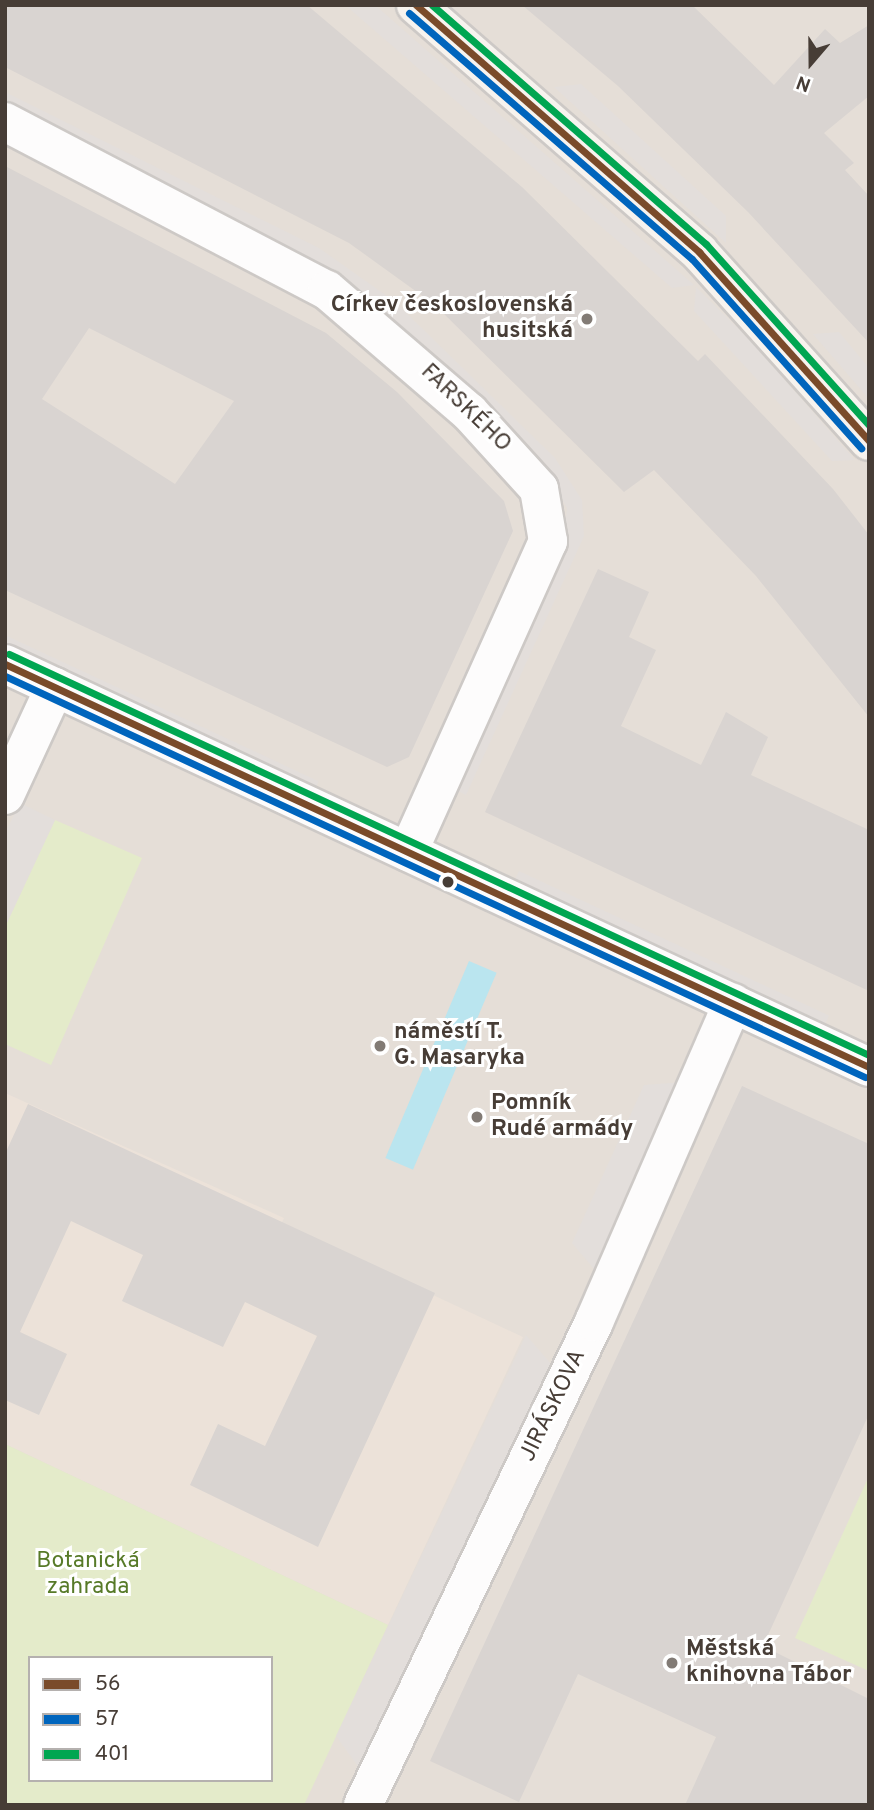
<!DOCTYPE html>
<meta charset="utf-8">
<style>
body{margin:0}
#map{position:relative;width:874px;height:1810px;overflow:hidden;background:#f1edea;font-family:Overpass,sans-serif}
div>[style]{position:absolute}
.residential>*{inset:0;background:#e5ded7}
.education>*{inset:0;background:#ece2d9}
.green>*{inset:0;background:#e4ebca}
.parking>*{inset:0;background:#e3dedb;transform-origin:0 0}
.water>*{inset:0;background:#bae5ef;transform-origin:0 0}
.building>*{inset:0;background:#d9d4d1}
.roads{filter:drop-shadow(2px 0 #cdc9c6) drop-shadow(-2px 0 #cdc9c6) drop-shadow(0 2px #cdc9c6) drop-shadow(0 -2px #cdc9c6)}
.minor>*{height:38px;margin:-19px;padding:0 19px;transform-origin:19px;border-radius:19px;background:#fdfcfc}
.secondary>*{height:38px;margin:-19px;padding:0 19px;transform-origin:19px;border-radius:19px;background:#f7f3ee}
.bus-1>*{height:7px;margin:-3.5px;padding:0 3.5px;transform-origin:3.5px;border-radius:3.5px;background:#7a4b2a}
.bus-2>*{height:7px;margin:-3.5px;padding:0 3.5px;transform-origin:3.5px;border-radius:3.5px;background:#0065bd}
.bus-3>*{height:7px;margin:-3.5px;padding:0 3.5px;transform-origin:3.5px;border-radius:3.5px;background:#00a651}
.dots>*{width:19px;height:19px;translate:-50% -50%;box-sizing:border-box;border:4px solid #fff;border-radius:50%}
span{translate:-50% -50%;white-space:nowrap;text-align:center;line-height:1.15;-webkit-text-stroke:6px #fff;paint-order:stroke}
.poi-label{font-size:23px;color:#473d36;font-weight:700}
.right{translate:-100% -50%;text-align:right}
.left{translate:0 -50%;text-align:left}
.street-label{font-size:23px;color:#473d36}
.park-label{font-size:23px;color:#577a28}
.frame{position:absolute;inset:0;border:7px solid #473d36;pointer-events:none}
.legend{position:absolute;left:28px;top:1656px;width:245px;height:126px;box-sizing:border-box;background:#fff;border:2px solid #b5b1af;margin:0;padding:9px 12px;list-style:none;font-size:21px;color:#473d36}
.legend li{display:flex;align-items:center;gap:14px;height:35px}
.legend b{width:35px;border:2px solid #b5b1af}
.north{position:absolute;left:776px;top:28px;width:70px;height:70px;-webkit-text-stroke:5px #fff;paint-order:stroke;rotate:200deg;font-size:19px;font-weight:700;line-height:28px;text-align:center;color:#473d36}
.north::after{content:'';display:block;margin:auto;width:24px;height:32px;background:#473d36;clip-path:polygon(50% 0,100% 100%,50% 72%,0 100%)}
</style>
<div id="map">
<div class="residential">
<i style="clip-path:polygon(evenodd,5px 5px,869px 5px,869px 1805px,5px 1805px,5px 5px,30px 1658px,271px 1658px,271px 1780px,30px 1780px,30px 1658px)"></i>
</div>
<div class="education">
<i style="clip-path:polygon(5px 1093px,284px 1218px,281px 1224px,523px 1337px,388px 1625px,5px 1444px)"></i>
</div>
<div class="green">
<i style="clip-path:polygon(55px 820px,142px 858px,51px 1065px,5px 1044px,5px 927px)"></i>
<i style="clip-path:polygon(evenodd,5px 1444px,388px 1625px,304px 1805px,5px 1805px,5px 1444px,30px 1658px,271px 1658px,271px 1780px,30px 1780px,30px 1658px)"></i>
<i style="clip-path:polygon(869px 1476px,869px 1671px,795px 1638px)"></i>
</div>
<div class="parking">
<i style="clip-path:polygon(345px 5px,375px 5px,694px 285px,672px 288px)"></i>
<i style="clip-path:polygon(581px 84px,726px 216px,726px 243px,554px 87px)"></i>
<i style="clip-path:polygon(5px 92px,319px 248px,394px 301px,555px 458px,582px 500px,584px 536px,466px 795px,452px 788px,562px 551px,567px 508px,544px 469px,482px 405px,5px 110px)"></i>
<i style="clip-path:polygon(696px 287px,747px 337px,855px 460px,832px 461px,694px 311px)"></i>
<i style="clip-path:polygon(839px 332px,869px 368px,869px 399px,813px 334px)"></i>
<i style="left:5px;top:635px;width:346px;height:18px;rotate:25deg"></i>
<i style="clip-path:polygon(20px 803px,55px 820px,5px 927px,5px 833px)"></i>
<i style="left:519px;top:871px;width:342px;height:19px;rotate:25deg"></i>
<i style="clip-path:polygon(683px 1082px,599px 1275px,572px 1243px,644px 1085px)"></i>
<i style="clip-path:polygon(526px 1335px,552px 1365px,362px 1772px,336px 1736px)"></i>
</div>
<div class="water">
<i style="left:469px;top:961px;width:30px;height:214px;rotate:23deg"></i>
</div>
<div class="building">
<i style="clip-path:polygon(5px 5px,307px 5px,522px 187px,698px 361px,705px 354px,833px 489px,869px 535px,869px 717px,756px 576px,654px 470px,624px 492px,435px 305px,349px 243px,5px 67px)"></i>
<i style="clip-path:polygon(522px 5px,692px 5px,774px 85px,825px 29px,840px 43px,869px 25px,869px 96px,824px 133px,854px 163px,845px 170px,869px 196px,869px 343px,748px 212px,618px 86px)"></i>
<i style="clip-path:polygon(evenodd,5px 166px,326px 333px,397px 392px,504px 501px,513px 531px,409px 757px,387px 767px,5px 590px,5px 166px,89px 328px,234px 401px,175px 484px,42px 399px,89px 328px)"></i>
<i style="clip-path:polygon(598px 569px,649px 592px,629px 637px,656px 650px,621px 726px,701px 765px,726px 712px,768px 737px,751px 775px,869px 830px,869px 991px,485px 812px)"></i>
<i style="clip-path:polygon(742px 1086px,869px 1144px,869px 1414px,763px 1646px,869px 1699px,869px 1805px,685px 1805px,716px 1737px,578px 1674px,519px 1802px,430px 1761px)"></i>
<i style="clip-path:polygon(28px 1104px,435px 1293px,318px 1547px,190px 1485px,218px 1424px,265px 1446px,317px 1336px,245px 1302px,223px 1347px,122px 1301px,143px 1255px,71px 1221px,20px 1332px,67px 1354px,39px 1415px,5px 1400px,5px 1154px)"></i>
</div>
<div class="roads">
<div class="minor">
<i style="left:5px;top:122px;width:363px;rotate:27.6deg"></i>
<i style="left:327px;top:290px;width:187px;rotate:40.7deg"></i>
<i style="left:469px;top:412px;width:104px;rotate:47.7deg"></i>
<i style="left:539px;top:489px;width:53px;rotate:80.2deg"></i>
<i style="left:548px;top:541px;width:341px;rotate:114.2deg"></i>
<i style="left:5px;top:664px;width:953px;rotate:25.01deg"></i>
<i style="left:5px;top:795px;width:119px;rotate:-65.2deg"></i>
<i style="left:363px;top:1805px;width:535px;rotate:-64.44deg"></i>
<i style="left:594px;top:1322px;width:348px;rotate:-66.5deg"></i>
</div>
<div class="secondary">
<i style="left:416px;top:5px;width:376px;rotate:41.1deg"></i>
<i style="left:699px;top:252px;width:254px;rotate:48deg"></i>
</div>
</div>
<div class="bus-1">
<i style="left:416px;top:5px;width:376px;rotate:41.1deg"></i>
<i style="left:699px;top:252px;width:254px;rotate:48deg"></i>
<i style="left:5px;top:664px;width:953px;rotate:25.01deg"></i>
</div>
<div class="bus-2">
<i style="left:409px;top:13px;width:375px;rotate:41deg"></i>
<i style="left:692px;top:259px;width:254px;rotate:48.2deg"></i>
<i style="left:5px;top:676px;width:949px;rotate:25deg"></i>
</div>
<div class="bus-3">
<i style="left:432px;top:5px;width:364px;rotate:41.1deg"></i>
<i style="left:706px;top:244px;width:244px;rotate:48deg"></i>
<i style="left:9px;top:654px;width:949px;rotate:25deg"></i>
</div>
<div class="dots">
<i style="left:587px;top:319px;background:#827b75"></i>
<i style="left:448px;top:882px;background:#473d36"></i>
<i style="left:380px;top:1046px;background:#827b75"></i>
<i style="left:477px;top:1117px;background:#827b75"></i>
<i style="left:672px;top:1663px;background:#827b75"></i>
</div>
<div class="poi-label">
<span class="right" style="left:573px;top:319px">Církev československá<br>husitská</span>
<span class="left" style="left:394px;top:1046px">náměstí T.<br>G. Masaryka</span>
<span class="left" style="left:491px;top:1117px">Pomník<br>Rudé armády</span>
<span class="left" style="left:686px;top:1663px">Městská<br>knihovna Tábor</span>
</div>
<div class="street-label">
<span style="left:465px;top:409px;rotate:44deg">FARSKÉHO</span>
<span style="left:554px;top:1406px;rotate:-64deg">JIRÁSKOVA</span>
</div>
<div class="park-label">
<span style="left:88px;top:1575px">Botanická<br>zahrada</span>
</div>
<div class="frame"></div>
<ul class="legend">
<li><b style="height:9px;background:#7a4b2a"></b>56</li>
<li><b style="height:9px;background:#0065bd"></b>57</li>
<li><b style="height:9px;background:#00a651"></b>401</li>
</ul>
<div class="north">N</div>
</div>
